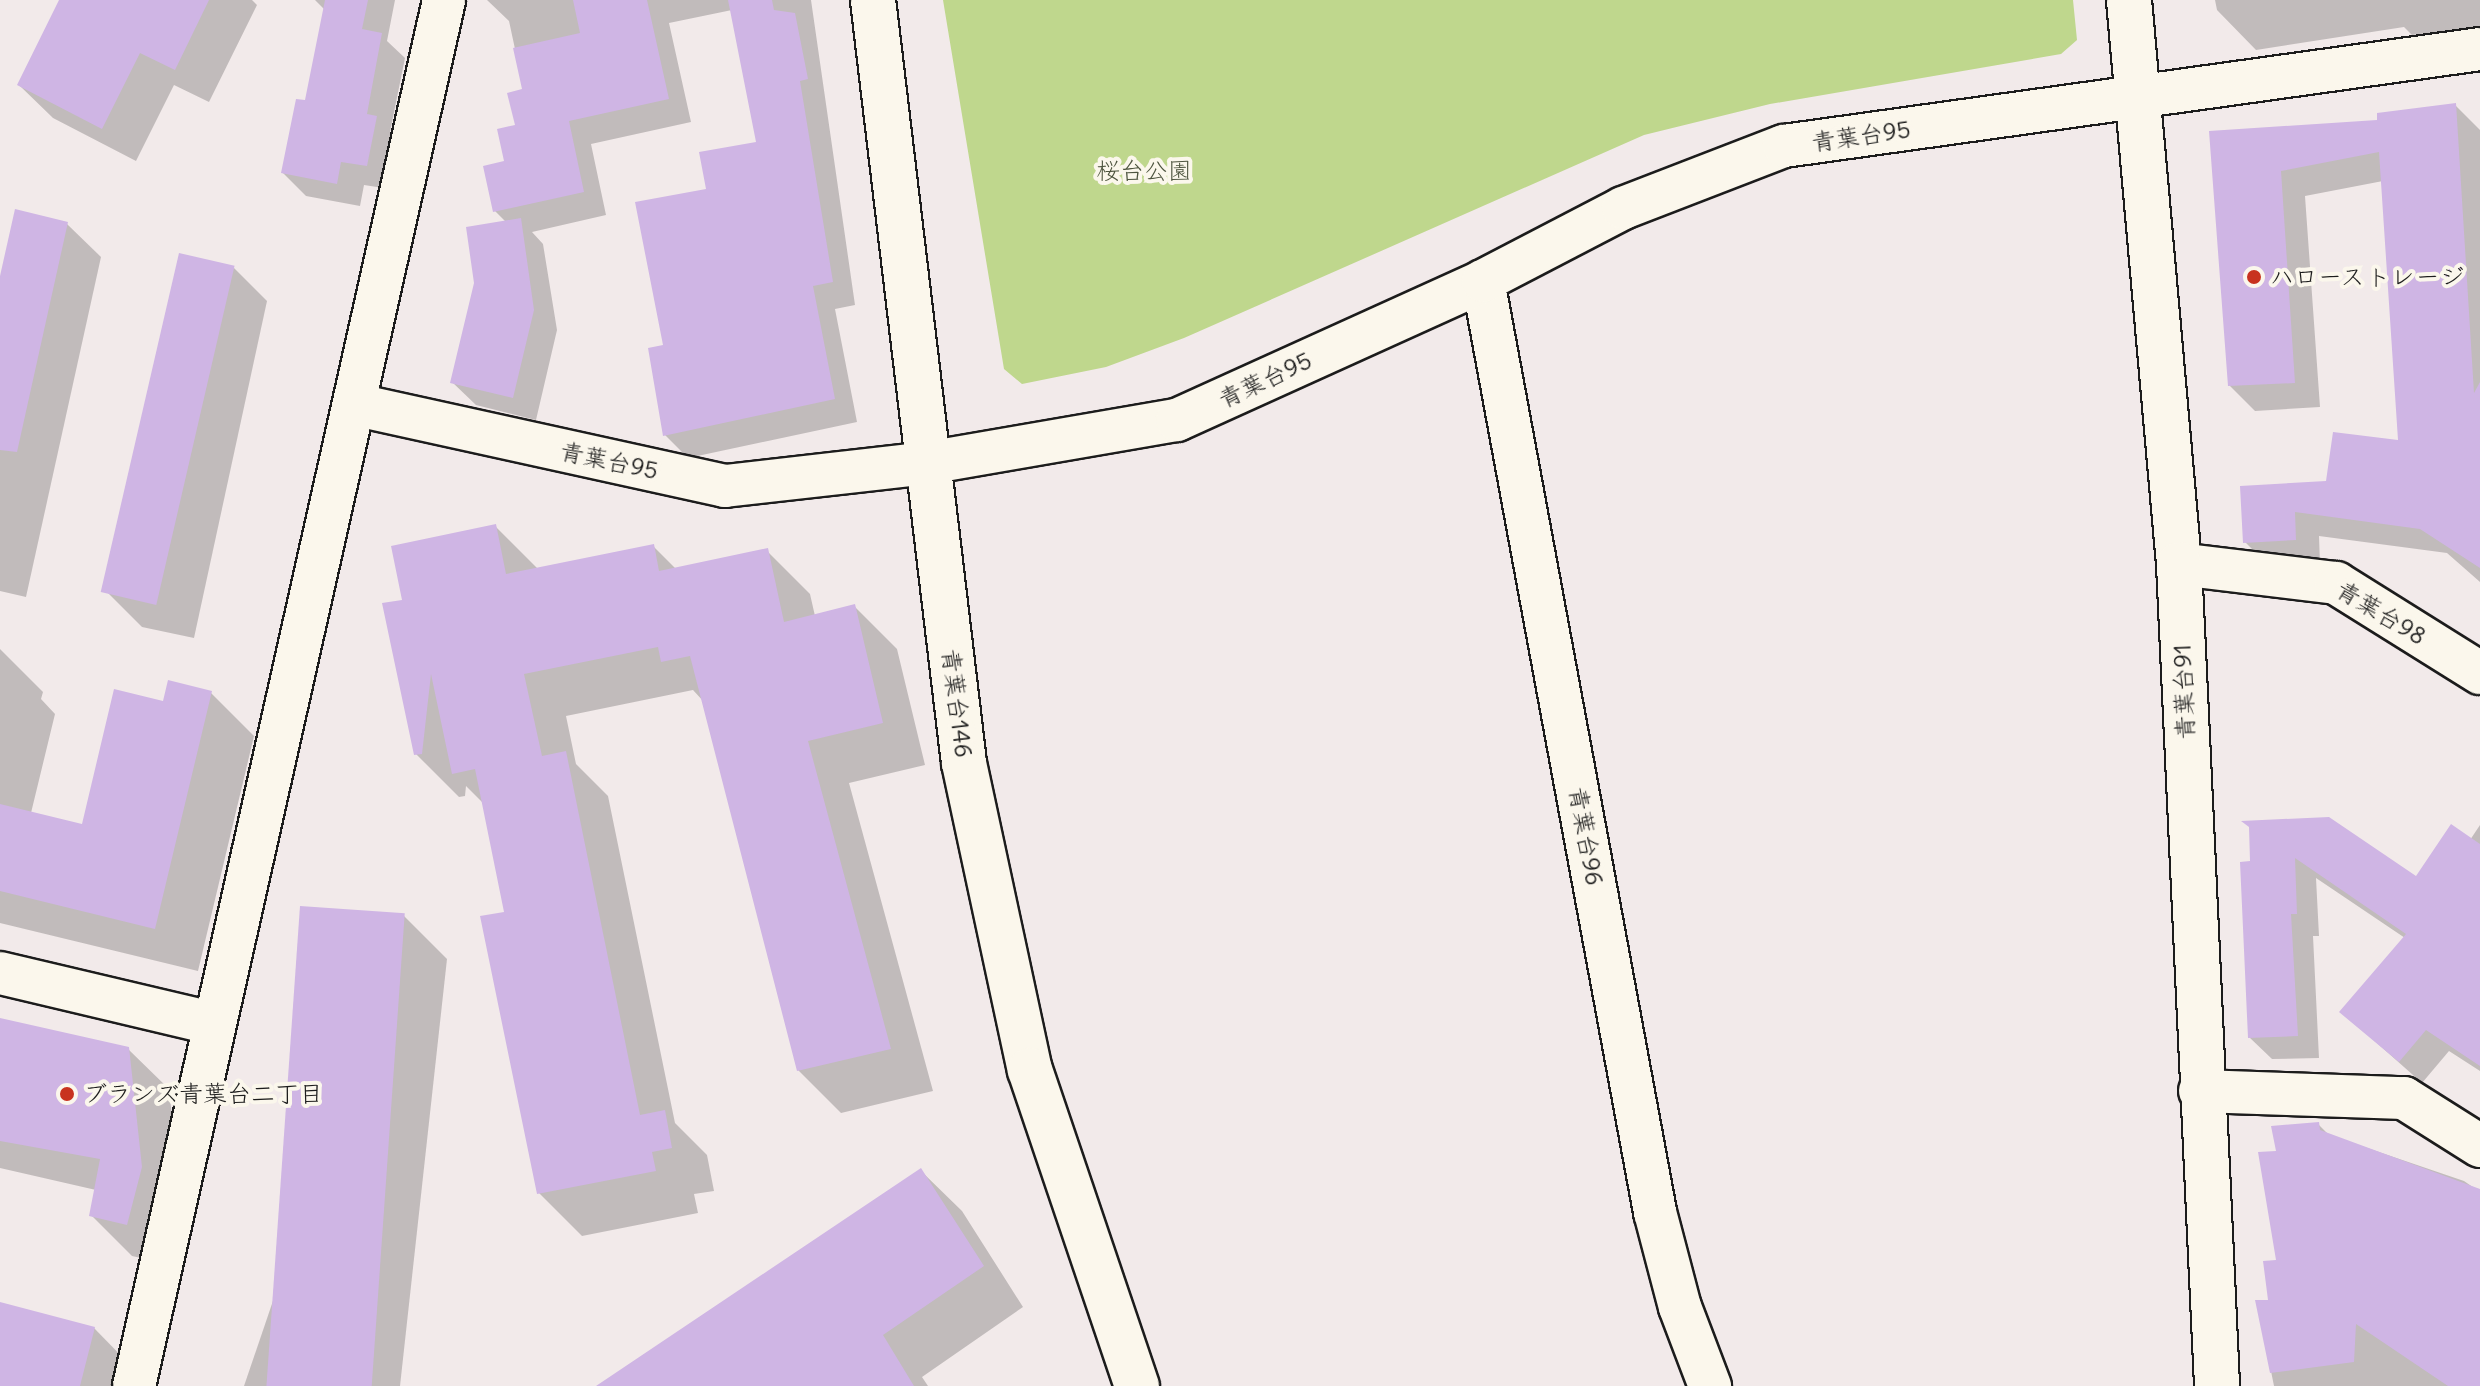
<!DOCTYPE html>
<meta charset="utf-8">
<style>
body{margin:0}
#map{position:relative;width:2480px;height:1386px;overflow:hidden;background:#f2eaea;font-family:Delius,"Klee One",sans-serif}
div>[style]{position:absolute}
.green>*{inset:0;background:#bfd78d}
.shadow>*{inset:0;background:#0003}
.building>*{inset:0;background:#cfb5e4;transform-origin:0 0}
.roads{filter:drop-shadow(2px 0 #1c1c1c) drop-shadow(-2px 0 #1c1c1c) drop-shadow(0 2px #1c1c1c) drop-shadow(0 -2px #1c1c1c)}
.street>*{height:42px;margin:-21px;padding:0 21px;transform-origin:21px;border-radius:21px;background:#fbf7ec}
.secondary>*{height:44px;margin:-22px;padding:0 22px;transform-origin:22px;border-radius:22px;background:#fbf7ec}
.dots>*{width:22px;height:22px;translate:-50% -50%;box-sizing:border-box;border:4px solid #fbf7ec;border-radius:50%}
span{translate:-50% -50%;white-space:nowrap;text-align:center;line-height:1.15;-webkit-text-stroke:8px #fbf7ec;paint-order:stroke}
.street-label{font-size:24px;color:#1c1c1c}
.park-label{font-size:24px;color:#4d543e}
.poi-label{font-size:24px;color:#1c1c1c}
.left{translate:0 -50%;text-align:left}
</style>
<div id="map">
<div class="green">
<i style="clip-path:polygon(943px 0,2073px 0,2077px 40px,2061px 54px,1770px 104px,1644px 135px,1184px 338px,1106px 367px,1022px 384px,1004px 369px)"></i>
</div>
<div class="shadow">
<i style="clip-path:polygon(61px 0,252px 0,257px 5px,209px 102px,174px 85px,136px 161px,53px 118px,19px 85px)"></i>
<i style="clip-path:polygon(315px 0,395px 0,387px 41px,405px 58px,390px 132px,400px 141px,390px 189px,364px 185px,360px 206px,306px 196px,283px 173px,306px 103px,325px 10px)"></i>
<i style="clip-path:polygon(487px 0,811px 0,855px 305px,835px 309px,857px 422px,688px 458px,665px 435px,666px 347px,708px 191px,758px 144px,732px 10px,669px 23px,691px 122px,591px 144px,606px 215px,532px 232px,543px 244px,557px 330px,536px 420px,476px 405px,452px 382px,506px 222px,495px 211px,524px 91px,509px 21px)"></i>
<i style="clip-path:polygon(2215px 0,2480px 0,2480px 27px,2412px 35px,2404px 27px,2256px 50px,2217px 10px)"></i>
<i style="clip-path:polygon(2455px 105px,2480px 130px,2480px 582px,2447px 553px,2319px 536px,2320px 564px,2270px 567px,2245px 542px,2328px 483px,2400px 442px,2383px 181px,2305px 196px,2320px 407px,2255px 411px,2230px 386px,2211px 132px,2379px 122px)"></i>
<i style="clip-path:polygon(67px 224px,101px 257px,26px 597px,0 591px,0 285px)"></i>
<i style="clip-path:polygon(233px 267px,267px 301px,194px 638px,142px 627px,108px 593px)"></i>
<i style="clip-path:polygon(495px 526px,539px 570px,653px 546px,676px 569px,767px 551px,810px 594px,815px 616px,854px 606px,897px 649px,925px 765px,849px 783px,933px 1091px,841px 1113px,798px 1070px,704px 702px,693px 690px,566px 716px,576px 764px,608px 796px,675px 1123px,707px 1155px,714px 1191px,694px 1194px,698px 1213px,582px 1236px,539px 1193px,506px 913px,484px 804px,466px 786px,465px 796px,459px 797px,416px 754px,404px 601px)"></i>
<i style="clip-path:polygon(0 649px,43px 692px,41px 699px,55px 714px,31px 813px,83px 826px,164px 703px,211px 693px,254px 736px,198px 971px,0 923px)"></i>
<i style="clip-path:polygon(2480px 825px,2480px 1071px,2449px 1051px,2422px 1083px,2342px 1012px,2405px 938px,2316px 878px,2319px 936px,2313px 936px,2319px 1058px,2272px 1059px,2249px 1037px,2251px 829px,2417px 879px,2470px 840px)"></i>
<i style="clip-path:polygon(404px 916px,447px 959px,400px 1386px,244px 1386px)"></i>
<i style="clip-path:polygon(0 1019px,128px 1049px,169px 1089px,182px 1208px,168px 1264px,132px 1256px,91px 1215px,96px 1190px,0 1168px)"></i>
<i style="clip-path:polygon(2318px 1124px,2329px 1135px,2464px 1181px,2480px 1192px,2480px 1386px,2274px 1386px,2257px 1302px,2271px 1302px,2278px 1262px,2278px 1153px)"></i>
<i style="clip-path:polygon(921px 1171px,962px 1211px,1023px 1307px,922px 1377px,928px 1386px,600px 1386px)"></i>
<i style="clip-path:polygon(0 1304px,94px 1328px,134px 1369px,130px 1386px,0 1386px)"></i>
</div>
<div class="building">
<i style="clip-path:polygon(59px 0,209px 0,175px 70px,140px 53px,102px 129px,17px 85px)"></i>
<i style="clip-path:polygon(325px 0,368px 0,362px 29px,382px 33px,367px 114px,377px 116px,367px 166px,341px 162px,337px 184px,281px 173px,296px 99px,305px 100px)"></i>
<i style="clip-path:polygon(573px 0,647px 0,669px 99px,569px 121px,584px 192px,493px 212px,483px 166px,504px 161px,497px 129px,515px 125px,507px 93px,522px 89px,513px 48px,580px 33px)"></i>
<i style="clip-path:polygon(728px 0,772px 0,774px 10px,795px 13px,808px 79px,800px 81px,833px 282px,813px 286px,835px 399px,663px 436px,648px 348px,663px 345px,635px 202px,706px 189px,699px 152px,756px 142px)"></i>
<i style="clip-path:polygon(2456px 103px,2474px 393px,2480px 382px,2480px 568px,2420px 529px,2295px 512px,2296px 540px,2243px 543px,2240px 486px,2326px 481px,2333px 432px,2398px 440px,2379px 152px,2281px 171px,2295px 383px,2228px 386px,2209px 131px,2377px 120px,2377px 113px)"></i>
<i style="clip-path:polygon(15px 209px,68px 222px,17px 452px,0 450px,0 276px)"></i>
<i style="clip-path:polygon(521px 218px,534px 310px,513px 398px,450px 383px,474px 283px,466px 227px)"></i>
<i style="left:179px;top:253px;width:57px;height:348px;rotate:13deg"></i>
<i style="clip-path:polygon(496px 524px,506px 574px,654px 544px,659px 571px,768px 548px,784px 622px,855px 604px,883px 723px,808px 741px,891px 1049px,797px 1071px,690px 656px,661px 662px,658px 647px,524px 674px,542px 756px,566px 751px,640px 1115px,665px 1110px,672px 1148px,652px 1152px,656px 1171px,537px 1194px,480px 916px,504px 912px,475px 769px,452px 774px,431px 674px,422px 754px,414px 755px,382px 603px,402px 600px,391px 546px)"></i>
<i style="clip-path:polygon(168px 680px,212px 691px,155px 929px,0 891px,0 804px,82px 824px,114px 689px,163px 701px)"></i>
<i style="clip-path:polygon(2329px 817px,2416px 876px,2451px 824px,2480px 844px,2480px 1066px,2426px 1030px,2399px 1062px,2339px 1012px,2406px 934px,2295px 858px,2297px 914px,2291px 914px,2298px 1036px,2248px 1038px,2240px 862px,2250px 861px,2249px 827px,2241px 821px)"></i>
<i style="left:300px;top:906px;width:105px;height:483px;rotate:4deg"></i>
<i style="clip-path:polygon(0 1018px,129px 1047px,142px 1167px,127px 1225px,89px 1216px,100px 1159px,0 1141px)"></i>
<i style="clip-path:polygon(2319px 1122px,2320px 1130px,2480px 1189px,2480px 1386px,2448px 1386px,2356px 1324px,2354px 1362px,2270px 1373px,2255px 1300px,2268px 1300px,2263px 1261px,2276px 1260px,2258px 1152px,2276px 1151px,2271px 1126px)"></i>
<i style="clip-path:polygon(921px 1168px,984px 1266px,883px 1335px,914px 1386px,596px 1386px)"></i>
<i style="clip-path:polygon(0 1302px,95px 1327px,80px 1386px,0 1386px)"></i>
</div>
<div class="roads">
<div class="street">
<i style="left:1483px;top:281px;width:947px;rotate:79.53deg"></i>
<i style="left:1655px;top:1212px;width:98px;rotate:75.3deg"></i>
<i style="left:1680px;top:1307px;width:85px;rotate:69.2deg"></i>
<i style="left:357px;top:405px;width:377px;rotate:12.4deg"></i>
<i style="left:725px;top:486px;width:203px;rotate:-6.5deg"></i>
<i style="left:927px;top:463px;width:254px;rotate:-9.8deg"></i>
<i style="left:1177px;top:420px;width:336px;rotate:-24.4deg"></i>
<i style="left:1483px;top:281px;width:158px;rotate:-27.5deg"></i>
<i style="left:1623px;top:208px;width:173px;rotate:-21.1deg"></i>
<i style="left:1784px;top:146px;width:703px;rotate:-7.93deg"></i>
<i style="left:2179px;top:564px;width:158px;rotate:6.9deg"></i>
<i style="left:2336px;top:583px;width:170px;rotate:32deg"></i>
<i style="left:0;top:973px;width:218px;rotate:13.3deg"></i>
<i style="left:2200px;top:1091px;width:204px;rotate:2deg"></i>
<i style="left:2404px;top:1098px;width:90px;rotate:32.3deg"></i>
<i style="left:134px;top:1386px;width:1420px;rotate:-77.39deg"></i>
</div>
<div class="secondary">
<i style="left:873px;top:0;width:768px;rotate:83.2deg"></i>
<i style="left:964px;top:763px;width:314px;rotate:77.9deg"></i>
<i style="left:1030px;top:1070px;width:334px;rotate:71.3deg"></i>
<i style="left:2129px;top:0;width:566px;rotate:84.93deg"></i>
<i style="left:2179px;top:564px;width:823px;rotate:87.35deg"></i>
</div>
</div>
<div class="dots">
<i style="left:2254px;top:277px;background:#c8321e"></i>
<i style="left:67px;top:1094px;background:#c8321e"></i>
</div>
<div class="street-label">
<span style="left:1861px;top:136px;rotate:-8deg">青葉台95</span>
<span style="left:1265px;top:380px;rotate:-25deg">青葉台95</span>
<span style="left:609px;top:461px;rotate:12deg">青葉台95</span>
<span style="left:2381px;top:613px;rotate:31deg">青葉台98</span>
<span style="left:2184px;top:692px;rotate:-92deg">青葉台91</span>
<span style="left:957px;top:703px;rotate:83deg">青葉台146</span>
<span style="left:1586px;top:836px;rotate:80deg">青葉台96</span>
</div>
<div class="park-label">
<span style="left:1144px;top:171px">桜台公園</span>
</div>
<div class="poi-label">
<span class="left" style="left:2270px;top:277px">ハローストレージ</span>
<span class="left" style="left:83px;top:1094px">ブランズ青葉台二丁目</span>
</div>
</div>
